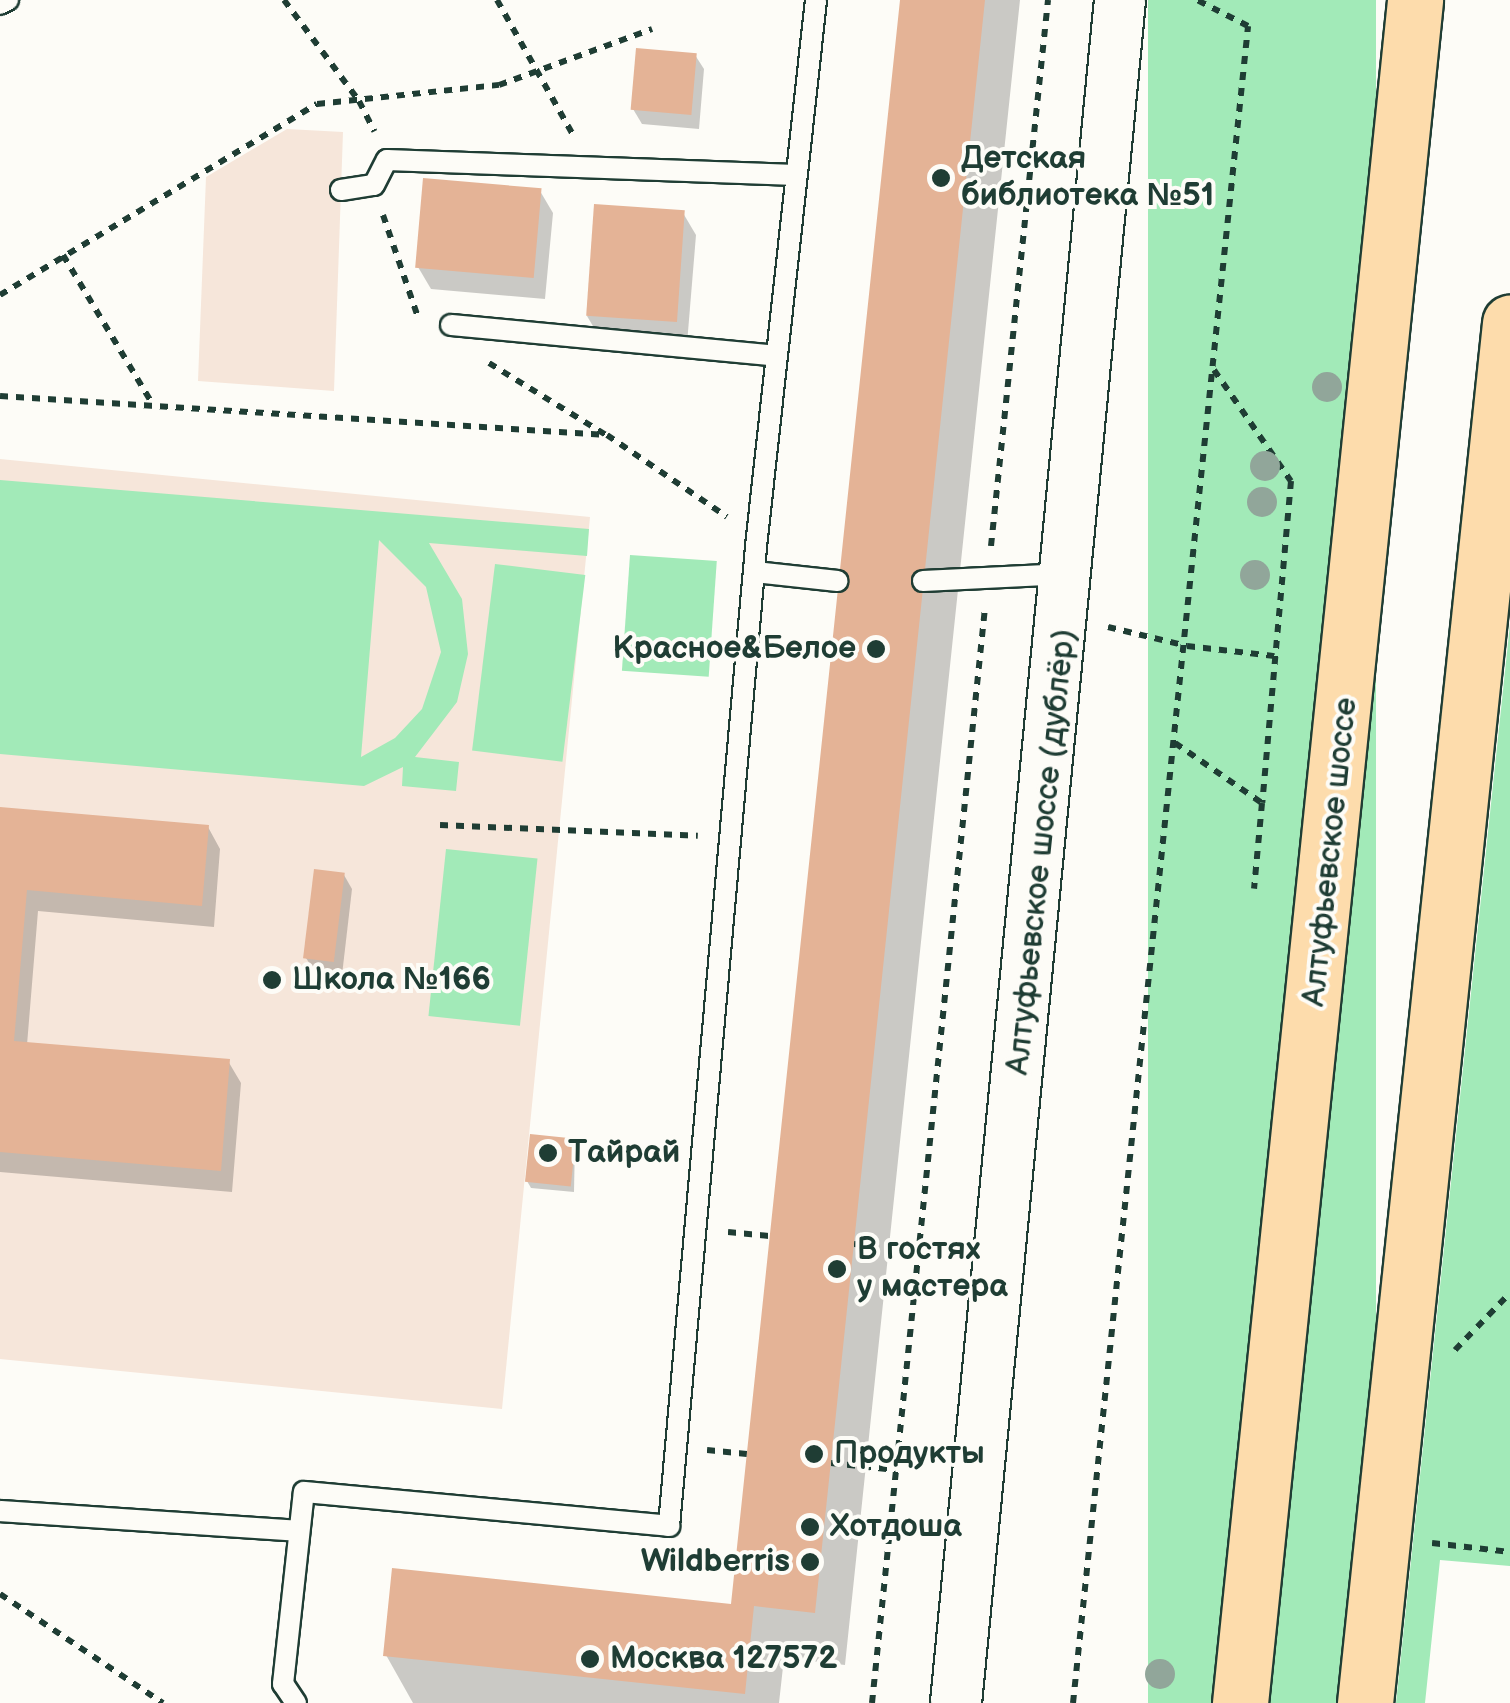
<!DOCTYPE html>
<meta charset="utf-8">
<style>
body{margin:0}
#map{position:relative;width:1510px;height:1703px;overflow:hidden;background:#fdfcf7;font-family:"Balsamiq Sans",sans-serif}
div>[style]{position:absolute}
.built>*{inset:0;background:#f6e6da}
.green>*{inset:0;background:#a2eab8;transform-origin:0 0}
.shadow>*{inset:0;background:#0003}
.building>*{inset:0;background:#e4b396;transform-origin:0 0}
.path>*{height:6px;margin-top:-3px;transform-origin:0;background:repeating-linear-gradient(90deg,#1f3d34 0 8px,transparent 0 16px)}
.roads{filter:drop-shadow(2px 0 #1f3d34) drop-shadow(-2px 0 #1f3d34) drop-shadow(0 2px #1f3d34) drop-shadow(0 -2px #1f3d34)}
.service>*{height:20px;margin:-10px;padding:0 10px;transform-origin:10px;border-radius:10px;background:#fdfcf7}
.tertiary>*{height:50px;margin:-25px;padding:0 25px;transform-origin:25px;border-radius:25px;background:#fdfcf7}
.primary>*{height:55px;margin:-27.5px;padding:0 27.5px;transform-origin:27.5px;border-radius:27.5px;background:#fddcac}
.trees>*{width:30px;height:30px;margin:-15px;border-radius:50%;background:#91a69a}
.dots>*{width:28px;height:28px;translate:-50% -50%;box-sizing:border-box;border:5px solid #fdfcf7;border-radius:50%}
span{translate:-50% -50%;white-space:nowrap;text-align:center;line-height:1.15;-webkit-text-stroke:8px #fdfcf7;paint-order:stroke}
.poi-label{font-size:32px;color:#1f3d34;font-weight:700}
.left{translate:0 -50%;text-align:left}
.right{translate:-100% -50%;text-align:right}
.street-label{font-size:32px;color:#1f3d34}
</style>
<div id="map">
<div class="built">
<i style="clip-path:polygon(287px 129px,343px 132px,334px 391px,198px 381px,206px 177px)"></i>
<i style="clip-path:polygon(0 459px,590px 517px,502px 1409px,0 1359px)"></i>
</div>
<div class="green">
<i style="left:1148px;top:0;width:228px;height:1712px"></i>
<i style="clip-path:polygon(evenodd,0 480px,589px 529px,587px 556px,429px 543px,462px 599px,468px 654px,457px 702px,415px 757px,459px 762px,456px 791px,402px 786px,403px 767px,364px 786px,0 754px,0 480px,379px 540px,426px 587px,441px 652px,422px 709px,395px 738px,361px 757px,379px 540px)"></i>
<i style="left:630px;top:555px;width:87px;height:116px;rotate:4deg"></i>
<i style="left:495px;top:564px;width:91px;height:188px;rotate:7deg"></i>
<i style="clip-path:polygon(1510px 624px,1510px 1566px,1440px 1560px,1425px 1703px,1396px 1703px)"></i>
<i style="left:446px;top:849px;width:92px;height:168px;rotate:6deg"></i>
</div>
<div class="shadow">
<i style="clip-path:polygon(902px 0,1020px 0,845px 1665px,784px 1658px,779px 1703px,413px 1703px,386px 1655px,733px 1607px)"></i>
<i style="clip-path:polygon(695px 55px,704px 69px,699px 129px,642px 124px,633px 109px)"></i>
<i style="clip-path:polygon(540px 191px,553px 213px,545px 299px,431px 289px,418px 267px)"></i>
<i style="clip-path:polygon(683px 213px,696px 235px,687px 344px,600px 338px,587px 316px)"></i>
<i style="clip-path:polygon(0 810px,208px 827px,220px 849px,214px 927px,38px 911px,27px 1045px,228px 1061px,241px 1083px,232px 1192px,0 1172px)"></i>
<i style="clip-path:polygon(344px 875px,352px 889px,342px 975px,315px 972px,306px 958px)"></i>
<i style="clip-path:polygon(575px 1141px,574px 1192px,531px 1188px,527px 1181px)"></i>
</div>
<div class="building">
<i style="clip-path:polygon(900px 0,985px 0,815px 1613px,754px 1606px,745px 1694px,383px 1656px,392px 1568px,731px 1604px)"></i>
<i style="left:636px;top:48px;width:61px;height:62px;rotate:5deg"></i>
<i style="left:423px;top:178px;width:119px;height:90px;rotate:5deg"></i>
<i style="left:594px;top:204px;width:91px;height:112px;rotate:4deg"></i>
<i style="clip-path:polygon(0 807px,209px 825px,202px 906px,27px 890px,14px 1041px,230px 1059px,221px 1171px,0 1152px)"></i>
<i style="left:314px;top:869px;width:31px;height:90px;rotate:7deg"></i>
<i style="left:530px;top:1134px;width:46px;height:48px;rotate:6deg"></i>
</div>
<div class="path">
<i style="left:284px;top:0;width:126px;rotate:53.4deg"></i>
<i style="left:359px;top:101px;width:34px;rotate:63deg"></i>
<i style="left:497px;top:0;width:155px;rotate:60.6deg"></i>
<i style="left:383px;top:215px;width:111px;rotate:71.1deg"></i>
<i style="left:63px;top:255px;width:175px;rotate:59deg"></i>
<i style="left:0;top:295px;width:370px;rotate:-31.1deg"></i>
<i style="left:317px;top:104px;width:183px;rotate:-6deg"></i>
<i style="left:499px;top:85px;width:163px;rotate:-20.1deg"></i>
<i style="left:489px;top:363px;width:137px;rotate:31.6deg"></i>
<i style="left:1214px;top:370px;width:135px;rotate:55.3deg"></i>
<i style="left:1291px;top:481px;width:323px;rotate:95.1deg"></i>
<i style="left:0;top:396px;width:608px;rotate:3.68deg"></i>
<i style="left:607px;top:435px;width:145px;rotate:34.3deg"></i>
<i style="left:991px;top:546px;width:549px;rotate:-84.04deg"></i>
<i style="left:1108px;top:627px;width:81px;rotate:13.5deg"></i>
<i style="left:1187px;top:646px;width:88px;rotate:6.6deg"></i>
<i style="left:1175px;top:743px;width:106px;rotate:34.6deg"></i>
<i style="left:1262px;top:803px;width:86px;rotate:95.3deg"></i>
<i style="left:440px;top:825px;width:258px;rotate:2.4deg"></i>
<i style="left:728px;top:1232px;width:41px;rotate:5.6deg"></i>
<i style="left:854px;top:1244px;width:64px;rotate:5.4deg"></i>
<i style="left:1455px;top:1350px;width:79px;rotate:-46deg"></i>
<i style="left:707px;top:1450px;width:40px;rotate:5.7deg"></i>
<i style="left:831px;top:1463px;width:65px;rotate:6.1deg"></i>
<i style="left:1432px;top:1543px;width:79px;rotate:6.6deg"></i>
<i style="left:0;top:1594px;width:196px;rotate:33.8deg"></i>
<i style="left:872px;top:1703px;width:1101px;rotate:-84.11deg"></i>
<i style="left:1073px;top:1703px;width:1686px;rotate:-84.04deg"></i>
<i style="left:1248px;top:26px;width:57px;rotate:-153deg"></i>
</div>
<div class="roads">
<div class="service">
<i style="left:0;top:4px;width:9px;rotate:-27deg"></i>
<i style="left:341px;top:190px;width:33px;rotate:-9deg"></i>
<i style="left:374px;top:185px;width:28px;rotate:-63deg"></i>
<i style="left:387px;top:160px;width:409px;rotate:2.1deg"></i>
<i style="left:451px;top:325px;width:326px;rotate:5.4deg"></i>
<i style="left:755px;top:572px;width:83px;rotate:6.2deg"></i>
<i style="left:923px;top:581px;width:143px;rotate:-2.8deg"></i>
<i style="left:0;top:1511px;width:299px;rotate:3.8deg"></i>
<i style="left:296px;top:1703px;width:23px;rotate:-124deg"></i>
<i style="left:283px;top:1684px;width:193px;rotate:-83.8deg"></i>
<i style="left:304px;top:1492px;width:367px;rotate:5.3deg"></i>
<i style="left:669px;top:1526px;width:993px;rotate:-84.92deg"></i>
<i style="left:757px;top:537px;width:540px;rotate:-83.73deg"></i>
</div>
<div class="tertiary">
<i style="left:956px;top:1703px;width:1711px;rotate:-84.5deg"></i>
</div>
<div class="primary">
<i style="left:1240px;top:1703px;width:1712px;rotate:-84.13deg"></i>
<i style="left:1365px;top:1703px;width:1388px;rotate:-84deg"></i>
</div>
</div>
<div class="trees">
<i style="left:1327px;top:387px"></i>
<i style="left:1265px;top:466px"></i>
<i style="left:1262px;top:502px"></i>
<i style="left:1255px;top:575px"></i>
<i style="left:1160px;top:1674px"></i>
</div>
<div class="dots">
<i style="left:941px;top:178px;background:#1f3d34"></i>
<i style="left:876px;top:649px;background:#1f3d34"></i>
<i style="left:272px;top:980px;background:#1f3d34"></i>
<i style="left:548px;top:1153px;background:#1f3d34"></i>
<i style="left:837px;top:1269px;background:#1f3d34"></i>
<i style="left:814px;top:1454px;background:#1f3d34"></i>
<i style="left:810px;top:1527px;background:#1f3d34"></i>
<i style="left:810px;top:1562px;background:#1f3d34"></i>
<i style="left:590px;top:1659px;background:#1f3d34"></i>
</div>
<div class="poi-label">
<span class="left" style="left:961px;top:178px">Детская<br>библиотека №51</span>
<span class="right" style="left:856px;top:649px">Красное&amp;Белое</span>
<span class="left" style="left:292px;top:980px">Школа №166</span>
<span class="left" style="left:568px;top:1153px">Тайрай</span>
<span class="left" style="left:857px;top:1269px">В гостях<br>у мастера</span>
<span class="left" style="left:834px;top:1454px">Продукты</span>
<span class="left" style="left:830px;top:1527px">Хотдоша</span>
<span class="right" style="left:790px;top:1562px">Wildberris</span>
<span class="left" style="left:610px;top:1659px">Москва 127572</span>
</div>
<div class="street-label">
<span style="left:1042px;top:852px;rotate:-84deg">Алтуфьевское шоссе (дублёр)</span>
<span style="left:1331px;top:852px;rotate:-84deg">Алтуфьевское шоссе</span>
</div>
</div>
